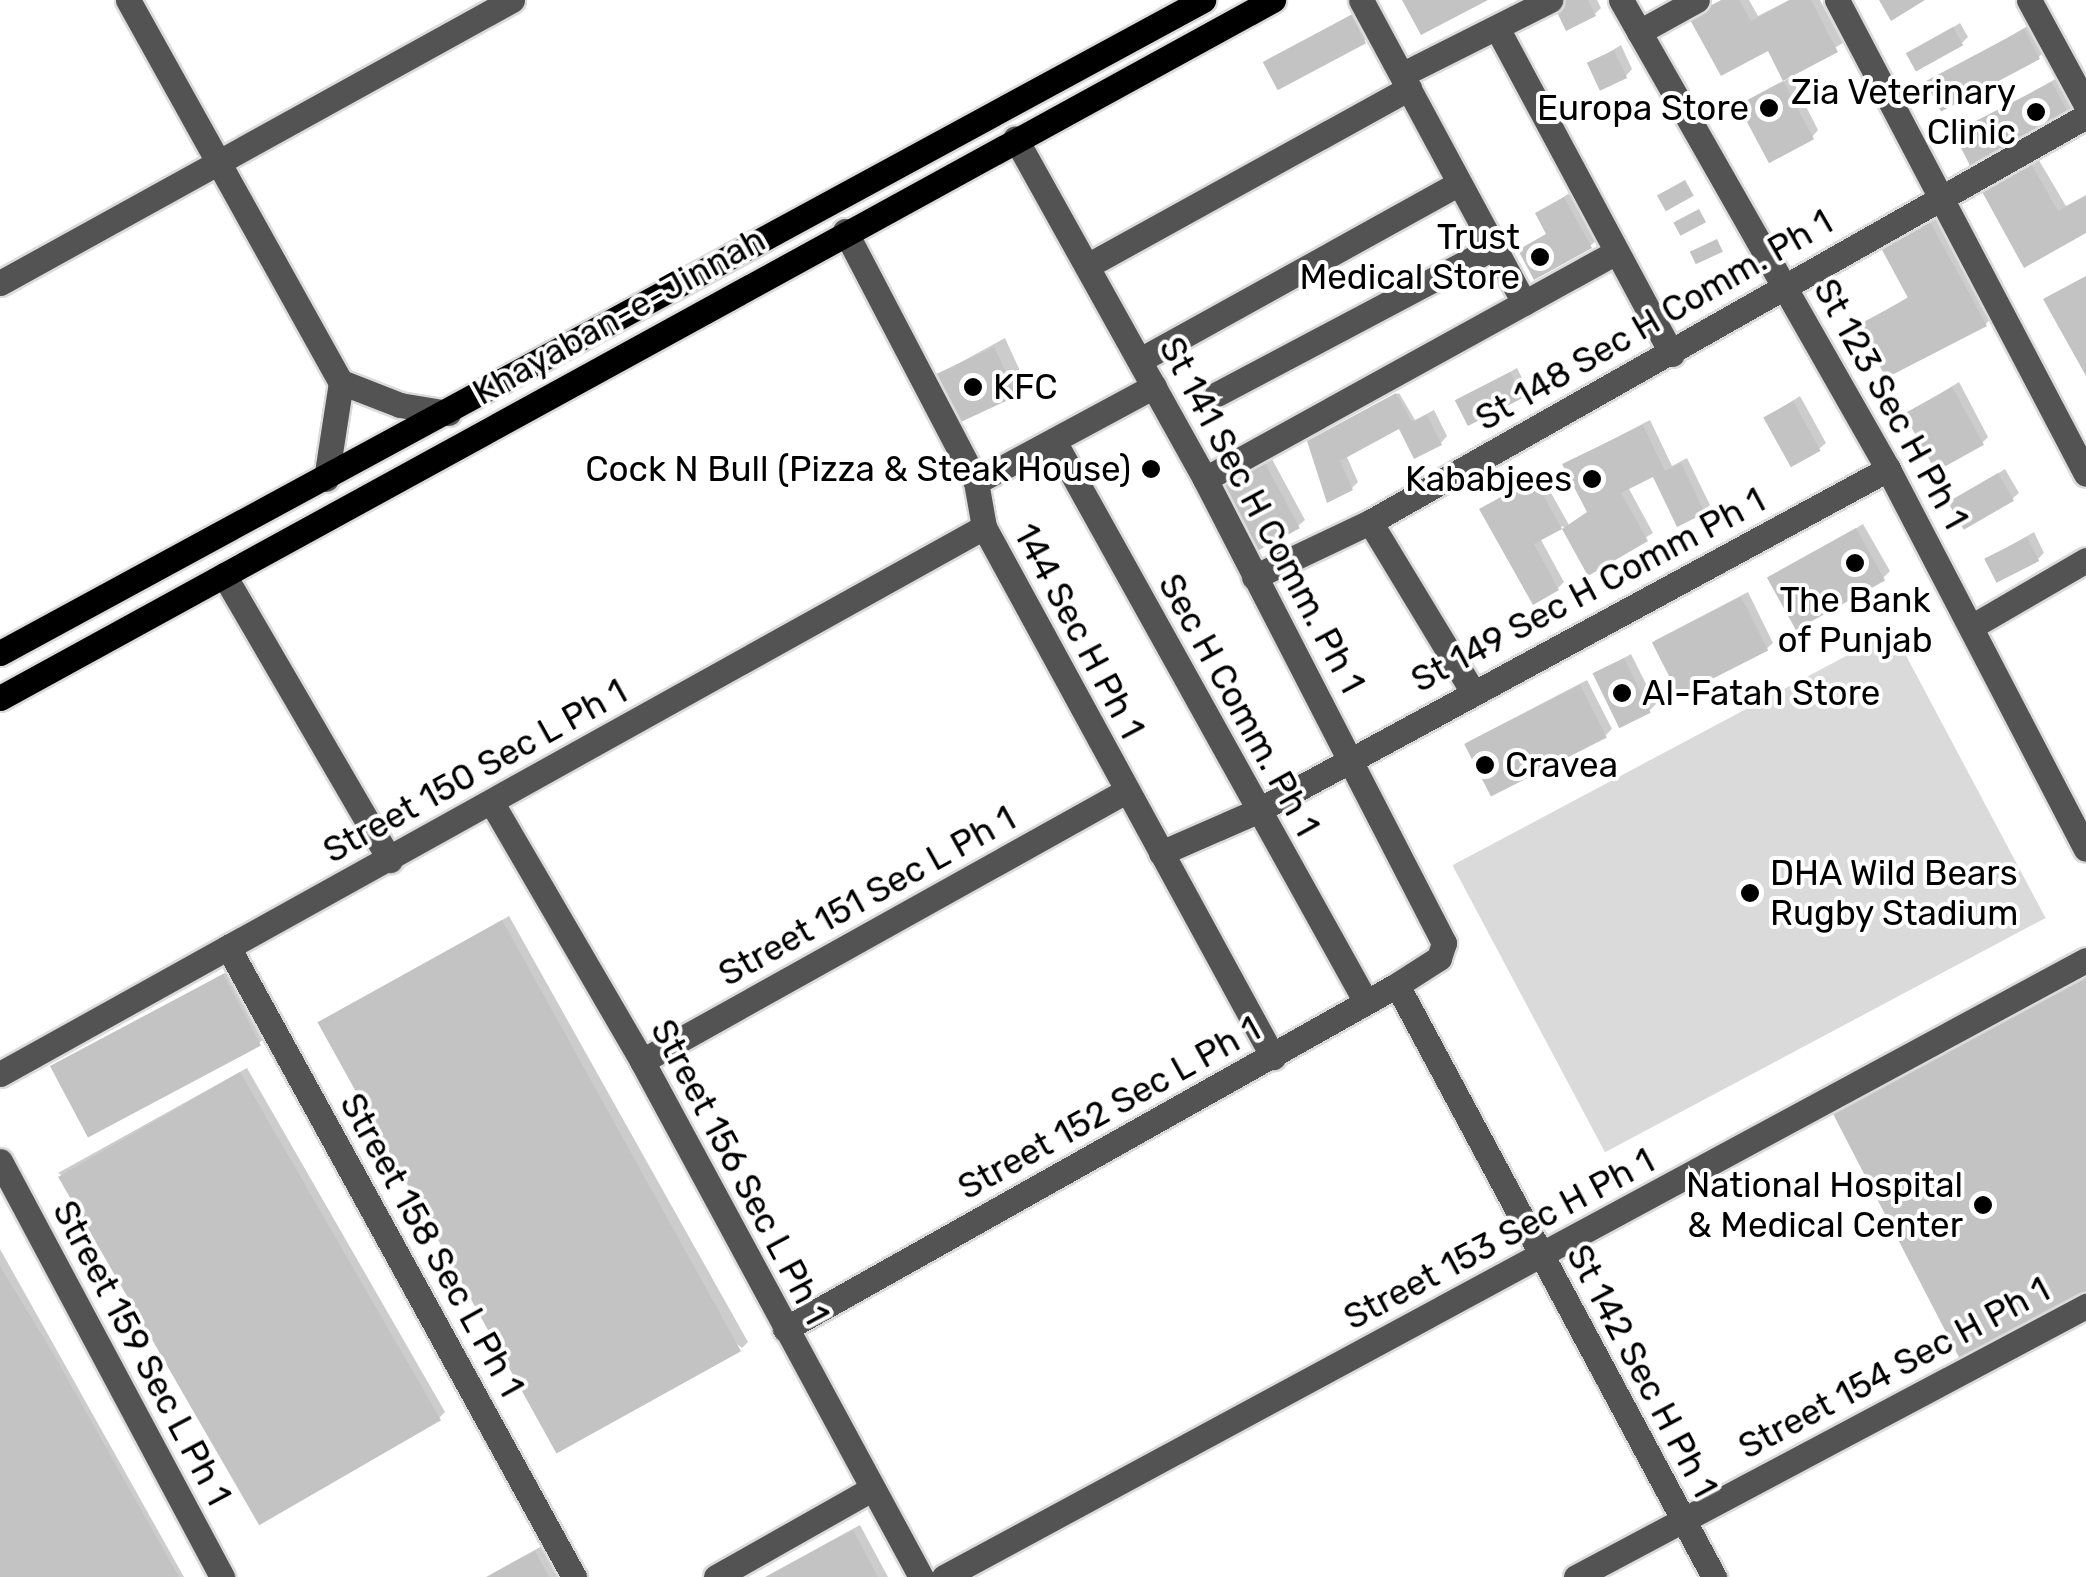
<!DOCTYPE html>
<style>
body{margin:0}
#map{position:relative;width:2086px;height:1577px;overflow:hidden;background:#fff;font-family:Rubik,sans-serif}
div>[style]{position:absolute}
.green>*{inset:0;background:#dadada;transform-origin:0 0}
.shadow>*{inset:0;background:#0003}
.building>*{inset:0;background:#c3c3c3;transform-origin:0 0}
.roads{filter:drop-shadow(2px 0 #dbdbdb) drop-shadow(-2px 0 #dbdbdb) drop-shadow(0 2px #dbdbdb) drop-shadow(0 -2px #dbdbdb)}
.minor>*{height:25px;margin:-12.5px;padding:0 12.5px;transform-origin:12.5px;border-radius:12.5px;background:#535353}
.major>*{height:25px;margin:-12.5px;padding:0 12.5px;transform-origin:12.5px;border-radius:12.5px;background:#000}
.dots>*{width:28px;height:28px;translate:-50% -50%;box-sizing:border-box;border:5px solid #fff;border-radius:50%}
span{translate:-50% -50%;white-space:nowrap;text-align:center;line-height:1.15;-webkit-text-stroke:8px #fff;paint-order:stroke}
.poi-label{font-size:35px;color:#000}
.right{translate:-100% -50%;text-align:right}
.left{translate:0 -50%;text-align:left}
.street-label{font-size:35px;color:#000}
</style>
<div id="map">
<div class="green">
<i style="left:1893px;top:631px;width:325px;height:499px;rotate:62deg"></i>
</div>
<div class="shadow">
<i style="clip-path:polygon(1563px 0,1597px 0,1601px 8px,1595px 14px,1557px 7px)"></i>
<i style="clip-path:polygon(1721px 0,1749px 0,1758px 16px,1789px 0,1820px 0,1843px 43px,1784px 77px,1769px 48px,1698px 12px)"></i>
<i style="clip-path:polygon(1358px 11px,1371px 35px,1364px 41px,1300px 43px)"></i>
<i style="clip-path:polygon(1960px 23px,1968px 37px,1962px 43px,1910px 54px)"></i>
<i style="clip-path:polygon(2031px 24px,2045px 50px,2039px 57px,1929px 84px)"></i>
<i style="clip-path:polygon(1621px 45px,1632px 69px,1626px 76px,1590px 64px)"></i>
<i style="clip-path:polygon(1791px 77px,1818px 130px,1812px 137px,1742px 106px)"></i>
<i style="clip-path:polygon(2059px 77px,2074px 107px,2068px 114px,1957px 134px)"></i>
<i style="clip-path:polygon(2037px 157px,2066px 206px,2086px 195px,2086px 230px,1983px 188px)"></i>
<i style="clip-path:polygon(1571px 192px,1597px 240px,1590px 246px,1521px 251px,1548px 233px,1538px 214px)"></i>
<i style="clip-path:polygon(1937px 217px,1992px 317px,1986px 324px,1861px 325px,1910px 296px,1884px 249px)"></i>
<i style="clip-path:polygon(1005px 338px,1026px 384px,1015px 394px,932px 378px)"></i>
<i style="clip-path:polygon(1517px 368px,1528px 390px,1522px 396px,1458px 401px)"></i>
<i style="clip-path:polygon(1959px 382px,1988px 437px,1982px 443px,1907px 414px)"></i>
<i style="clip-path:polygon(1399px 393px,1415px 420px,1434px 410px,1447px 436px,1441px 443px,1400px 426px,1346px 455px,1358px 482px,1352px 488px,1310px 442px)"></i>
<i style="clip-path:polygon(1800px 396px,1826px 443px,1819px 449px,1766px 418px)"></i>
<i style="clip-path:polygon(1650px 420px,1672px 466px,1687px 458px,1710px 505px,1704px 511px,1654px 474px,1628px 487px,1653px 533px,1589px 572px,1563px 526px,1540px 538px,1564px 582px,1558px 588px,1483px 510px,1541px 475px,1569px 525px,1590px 511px,1565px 464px)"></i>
<i style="clip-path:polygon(1272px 459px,1305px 520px,1298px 526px,1227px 486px)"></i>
<i style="clip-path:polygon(2005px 469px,2019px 493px,2012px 499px,1951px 503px)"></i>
<i style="clip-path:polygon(1863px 524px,1890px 571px,1883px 578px,1772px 580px)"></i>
<i style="clip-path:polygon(2034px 532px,2044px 553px,2038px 559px,1987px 559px)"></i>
<i style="clip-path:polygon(1748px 592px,1773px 643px,1766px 649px,1654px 641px)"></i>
<i style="clip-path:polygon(1631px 654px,1656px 704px,1649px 711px,1596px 674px)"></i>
<i style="clip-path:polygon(1587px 680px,1612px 729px,1606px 735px,1466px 743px)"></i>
<i style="clip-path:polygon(509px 916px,748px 1342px,742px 1348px,321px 1024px)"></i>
<i style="clip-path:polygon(230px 970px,266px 1037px,259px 1043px,54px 1069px)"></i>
<i style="clip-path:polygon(247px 1068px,445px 1412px,438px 1419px,58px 1173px)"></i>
<i style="clip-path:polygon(0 1249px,184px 1577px,0 1577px)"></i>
<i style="clip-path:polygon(860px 1525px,888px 1577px,765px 1577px)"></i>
<i style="clip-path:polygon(542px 1546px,559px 1577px,486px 1577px)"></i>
</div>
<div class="building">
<i style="clip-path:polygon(1402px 0,1488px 0,1421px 35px)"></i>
<i style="clip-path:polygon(1566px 0,1588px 0,1596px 16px,1566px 31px,1554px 6px)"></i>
<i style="clip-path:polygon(1722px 0,1739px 0,1751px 21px,1790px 0,1811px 0,1838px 52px,1783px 81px,1768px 51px,1721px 76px,1689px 18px)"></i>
<i style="clip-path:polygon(1879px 0,1925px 0,1891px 21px)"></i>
<i style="left:1351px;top:15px;width:32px;height:100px;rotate:62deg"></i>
<i style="left:1953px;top:27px;width:21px;height:54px;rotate:61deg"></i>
<i style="left:2024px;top:29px;width:34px;height:112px;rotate:62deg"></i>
<i style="left:1614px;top:50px;width:31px;height:30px;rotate:65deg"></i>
<i style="left:1783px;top:81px;width:66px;height:51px;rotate:62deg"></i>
<i style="left:2052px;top:82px;width:38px;height:111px;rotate:63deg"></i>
<i style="clip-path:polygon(2030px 162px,2058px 211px,2086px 196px,2086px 233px,2024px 268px,1980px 188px)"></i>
<i style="left:1685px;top:180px;width:18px;height:32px;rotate:61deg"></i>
<i style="clip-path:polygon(1564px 197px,1592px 248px,1534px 280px,1518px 250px,1546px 234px,1535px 213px)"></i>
<i style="left:1699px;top:209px;width:15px;height:29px;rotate:62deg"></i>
<i style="clip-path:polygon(1930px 222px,1987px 326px,1886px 378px,1858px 325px,1908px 298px,1881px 248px)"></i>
<i style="left:1717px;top:239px;width:14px;height:30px;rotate:65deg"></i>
<i style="clip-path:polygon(2086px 276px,2086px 376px,2043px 299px)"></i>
<i style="left:994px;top:347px;width:54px;height:72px;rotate:65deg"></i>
<i style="left:1510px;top:372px;width:29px;height:62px;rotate:63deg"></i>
<i style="left:1952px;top:387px;width:66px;height:55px;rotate:61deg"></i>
<i style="clip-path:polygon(1396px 393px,1412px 422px,1427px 415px,1442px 445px,1414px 459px,1399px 429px,1340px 461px,1353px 490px,1327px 503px,1307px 441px)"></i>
<i style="left:1793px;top:401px;width:57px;height:34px;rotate:61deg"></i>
<i style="clip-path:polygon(1643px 425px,1665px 471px,1681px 463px,1705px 513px,1677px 527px,1653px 477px,1621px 493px,1648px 541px,1588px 576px,1562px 529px,1587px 512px,1562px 464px)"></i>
<i style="left:1265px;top:463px;width:74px;height:47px;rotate:62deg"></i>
<i style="left:1998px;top:473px;width:32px;height:58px;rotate:60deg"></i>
<i style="clip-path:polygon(1534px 479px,1562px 529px,1534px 544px,1559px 590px,1533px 605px,1479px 509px)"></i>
<i style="left:1856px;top:528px;width:60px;height:102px;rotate:61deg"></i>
<i style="left:2027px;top:537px;width:27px;height:48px;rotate:63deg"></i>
<i style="left:1741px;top:597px;width:60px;height:100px;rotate:63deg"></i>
<i style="left:1624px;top:658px;width:61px;height:35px;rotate:64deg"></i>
<i style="left:1580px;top:685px;width:59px;height:130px;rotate:63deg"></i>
<i style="left:502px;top:920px;width:493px;height:211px;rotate:61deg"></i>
<i style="clip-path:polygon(2086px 968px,2086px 1300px,1964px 1367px,1831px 1110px)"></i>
<i style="left:223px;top:974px;width:81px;height:196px;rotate:62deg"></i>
<i style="left:240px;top:1072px;width:402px;height:210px;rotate:60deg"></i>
<i style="clip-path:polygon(0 1266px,54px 1355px,179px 1577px,0 1577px)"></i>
<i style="clip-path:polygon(853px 1530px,878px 1577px,766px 1577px,830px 1542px)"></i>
<i style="clip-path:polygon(535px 1551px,549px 1577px,487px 1577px,512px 1563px)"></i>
</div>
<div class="roads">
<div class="minor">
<i style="left:128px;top:0;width:437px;rotate:60.9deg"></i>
<i style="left:341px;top:382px;width:63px;rotate:21.3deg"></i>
<i style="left:400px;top:405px;width:49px;rotate:9.5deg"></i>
<i style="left:1361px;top:0;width:344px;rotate:61.7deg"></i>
<i style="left:1621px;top:0;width:540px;rotate:60.35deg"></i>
<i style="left:1888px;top:469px;width:428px;rotate:62.5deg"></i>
<i style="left:1837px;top:0;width:535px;rotate:62.29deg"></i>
<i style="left:2029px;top:0;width:119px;rotate:61.5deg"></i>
<i style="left:1497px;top:28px;width:370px;rotate:61.8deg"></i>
<i style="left:1639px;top:32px;width:66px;rotate:-28.9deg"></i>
<i style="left:1403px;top:74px;width:165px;rotate:-26.7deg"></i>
<i style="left:845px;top:231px;width:283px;rotate:62.4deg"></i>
<i style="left:976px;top:482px;width:46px;rotate:79.9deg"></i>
<i style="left:984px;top:527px;width:604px;rotate:61.4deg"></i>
<i style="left:1087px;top:266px;width:368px;rotate:-28.9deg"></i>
<i style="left:0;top:283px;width:585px;rotate:-28.93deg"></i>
<i style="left:1140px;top:360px;width:363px;rotate:-29deg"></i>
<i style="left:1217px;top:394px;width:310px;rotate:-27.9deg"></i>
<i style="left:1054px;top:441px;width:642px;rotate:60.92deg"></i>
<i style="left:326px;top:479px;width:98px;rotate:-81.2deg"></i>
<i style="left:1205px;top:479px;width:470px;rotate:-28.9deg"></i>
<i style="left:976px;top:482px;width:202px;rotate:-28.3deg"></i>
<i style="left:1370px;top:522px;width:199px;rotate:58.8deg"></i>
<i style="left:224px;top:575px;width:330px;rotate:59.8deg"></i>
<i style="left:1254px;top:577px;width:128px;rotate:-25.4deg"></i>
<i style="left:1370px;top:522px;width:823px;rotate:-29.55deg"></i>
<i style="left:1971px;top:627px;width:133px;rotate:-30.2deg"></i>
<i style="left:492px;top:803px;width:298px;rotate:59.8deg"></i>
<i style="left:642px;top:1061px;width:587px;rotate:61.6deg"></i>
<i style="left:1161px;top:853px;width:105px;rotate:-23.6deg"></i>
<i style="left:1257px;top:811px;width:718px;rotate:-28.46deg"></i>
<i style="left:228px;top:947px;width:719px;rotate:61.22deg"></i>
<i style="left:1397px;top:985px;width:672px;rotate:61.83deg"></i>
<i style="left:642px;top:1061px;width:554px;rotate:-29.16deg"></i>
<i style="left:0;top:1074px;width:1126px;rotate:-29.07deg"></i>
<i style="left:0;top:1161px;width:472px;rotate:61.9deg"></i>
<i style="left:785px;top:1329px;width:702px;rotate:-29.34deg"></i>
<i style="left:1397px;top:985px;width:50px;rotate:-32.7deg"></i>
<i style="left:1439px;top:958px;width:16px;rotate:-72deg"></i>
<i style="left:1444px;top:943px;width:522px;rotate:-117.25deg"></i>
<i style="left:1205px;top:479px;width:390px;rotate:-119.1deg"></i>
<i style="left:716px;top:1577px;width:177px;rotate:-29.5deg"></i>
<i style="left:944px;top:1577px;width:1298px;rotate:-28.38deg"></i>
<i style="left:1576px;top:1577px;width:578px;rotate:-27.98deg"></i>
</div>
<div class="major">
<i style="left:0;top:653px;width:1369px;rotate:-28.49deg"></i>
<i style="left:0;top:698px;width:1452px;rotate:-28.74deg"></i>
</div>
</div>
<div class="dots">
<i style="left:1769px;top:108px;background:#000"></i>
<i style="left:2036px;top:112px;background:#000"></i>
<i style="left:1540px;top:257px;background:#000"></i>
<i style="left:973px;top:387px;background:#000"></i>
<i style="left:1151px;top:469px;background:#000"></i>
<i style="left:1592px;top:479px;background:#000"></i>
<i style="left:1855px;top:563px;background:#000"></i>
<i style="left:1622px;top:693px;background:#000"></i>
<i style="left:1485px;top:765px;background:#000"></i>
<i style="left:1750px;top:893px;background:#000"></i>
<i style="left:1983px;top:1205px;background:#000"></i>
</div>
<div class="poi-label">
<span class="right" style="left:2016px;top:112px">Zia Veterinary<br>Clinic</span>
<span class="right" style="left:1749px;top:108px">Europa Store</span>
<span class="right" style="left:1520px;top:257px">Trust<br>Medical Store</span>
<span class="left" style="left:993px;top:387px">KFC</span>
<span class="right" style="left:1131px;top:469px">Cock N Bull (Pizza &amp; Steak House)</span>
<span class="right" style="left:1572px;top:479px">Kababjees</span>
<span style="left:1855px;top:620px">The Bank<br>of Punjab</span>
<span class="left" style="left:1642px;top:693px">Al-Fatah Store</span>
<span class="left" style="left:1505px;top:765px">Cravea</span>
<span class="left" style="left:1770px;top:893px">DHA Wild Bears<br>Rugby Stadium</span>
<span class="right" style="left:1963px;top:1205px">National Hospital<br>&amp; Medical Center</span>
</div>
<div class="street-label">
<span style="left:619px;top:316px;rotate:-29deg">Khayaban-e-Jinnah</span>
<span style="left:1654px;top:320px;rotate:-30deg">St 148 Sec H Comm. Ph 1</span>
<span style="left:1891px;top:404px;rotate:61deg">St 123 Sec H Ph 1</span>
<span style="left:1262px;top:515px;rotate:62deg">St 141 Sec H Comm. Ph 1</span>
<span style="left:1588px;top:590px;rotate:-28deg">St 149 Sec H Comm Ph 1</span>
<span style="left:1079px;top:631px;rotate:62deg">144 Sec H Ph 1</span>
<span style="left:1239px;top:705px;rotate:61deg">Sec H Comm. Ph 1</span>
<span style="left:475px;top:771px;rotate:-29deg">Street 150 Sec L Ph 1</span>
<span style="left:867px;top:896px;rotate:-29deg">Street 151 Sec L Ph 1</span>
<span style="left:1109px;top:1108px;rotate:-29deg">Street 152 Sec L Ph 1</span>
<span style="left:740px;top:1172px;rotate:62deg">Street 156 Sec L Ph 1</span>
<span style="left:1499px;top:1239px;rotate:-28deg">Street 153 Sec H Ph 1</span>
<span style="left:432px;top:1245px;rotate:61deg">Street 158 Sec L Ph 1</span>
<span style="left:142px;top:1353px;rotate:62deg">Street 159 Sec L Ph 1</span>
<span style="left:1894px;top:1368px;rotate:-28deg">Street 154 Sec H Ph 1</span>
<span style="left:1642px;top:1371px;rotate:62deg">St 142 Sec H Ph 1</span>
</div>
</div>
